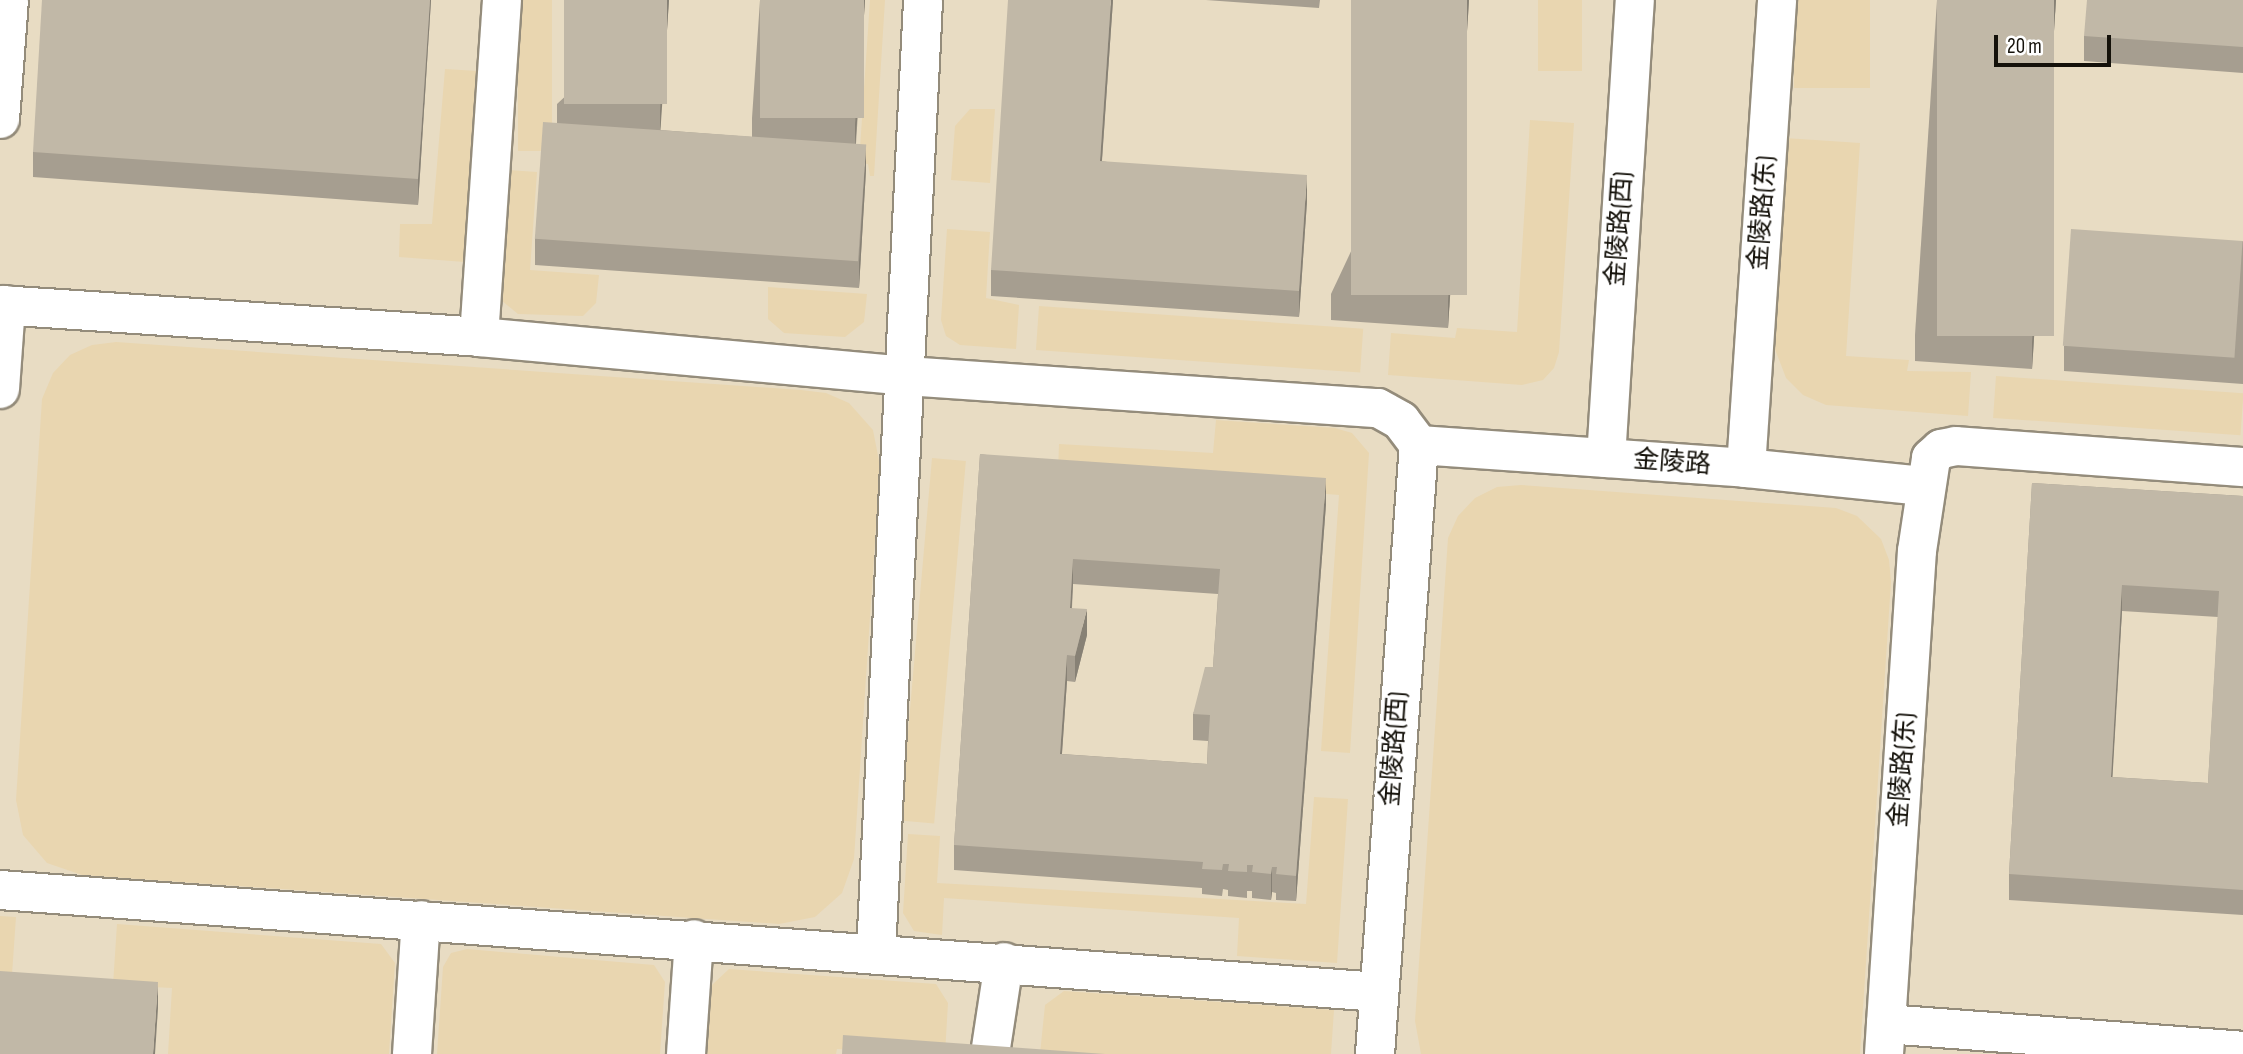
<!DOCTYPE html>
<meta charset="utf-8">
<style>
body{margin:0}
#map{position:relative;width:2243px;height:1054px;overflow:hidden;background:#f0e7d5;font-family:"Sofia Sans Condensed","Noto Sans SC",sans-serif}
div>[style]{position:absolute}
.built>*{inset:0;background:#e8dcc3;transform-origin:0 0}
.green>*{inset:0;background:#e9d6b0;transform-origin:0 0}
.roads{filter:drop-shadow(2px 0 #948c7b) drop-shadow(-2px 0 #948c7b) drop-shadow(0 2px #948c7b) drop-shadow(0 -2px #948c7b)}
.minor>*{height:38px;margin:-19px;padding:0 19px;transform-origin:19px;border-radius:19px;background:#fff}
.wall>*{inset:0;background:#a69e90}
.shaded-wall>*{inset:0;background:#878175}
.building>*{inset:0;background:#c1b8a7;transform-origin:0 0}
span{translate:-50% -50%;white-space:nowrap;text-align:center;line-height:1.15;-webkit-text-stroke:6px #fff;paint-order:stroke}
.street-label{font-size:26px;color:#14110a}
.scale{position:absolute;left:1994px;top:35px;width:117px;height:32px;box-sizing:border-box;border:4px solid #14110a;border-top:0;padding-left:9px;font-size:21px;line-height:24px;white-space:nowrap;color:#14110a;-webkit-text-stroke:5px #fff;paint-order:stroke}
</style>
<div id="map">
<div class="built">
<i style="left:0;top:0;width:2243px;height:1054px"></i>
</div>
<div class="green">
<i style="left:518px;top:0;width:34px;height:151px"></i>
<i style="clip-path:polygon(870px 0,885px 0,874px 176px,870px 176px,868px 164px,859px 163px)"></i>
<i style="left:1538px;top:0;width:44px;height:71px"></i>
<i style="left:1794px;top:0;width:76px;height:88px"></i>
<i style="clip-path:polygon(445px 69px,478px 71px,465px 262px,399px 257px,400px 224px,432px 224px)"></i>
<i style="clip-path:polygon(970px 109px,995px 109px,990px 183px,951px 180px,955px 126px)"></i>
<i style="clip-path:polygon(1530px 120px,1574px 123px,1559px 352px,1554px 368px,1543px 380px,1522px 385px,1388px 375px,1391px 333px,1455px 338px,1457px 328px,1517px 332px)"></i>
<i style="clip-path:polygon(1785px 138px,1860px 143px,1846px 356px,1909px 360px,1907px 371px,1971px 372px,1968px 416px,1826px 405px,1803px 395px,1786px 378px,1773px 344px)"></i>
<i style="clip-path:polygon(507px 170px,537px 172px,530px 270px,599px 275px,596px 303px,583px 316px,518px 314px,501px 300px)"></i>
<i style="clip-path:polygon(947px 229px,990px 232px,986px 298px,1019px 305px,1016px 349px,960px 345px,946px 336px,941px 320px)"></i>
<i style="clip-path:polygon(768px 287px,867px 294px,864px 322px,845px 337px,784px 333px,768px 319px)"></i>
<i style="left:1039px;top:306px;width:325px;height:44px;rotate:4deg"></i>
<i style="clip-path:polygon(116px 342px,801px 390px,826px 393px,849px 403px,873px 430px,880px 466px,854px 859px,842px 893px,815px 917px,779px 924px,82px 875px,47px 863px,23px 835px,16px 800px,42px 399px,53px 373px,70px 355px,92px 345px)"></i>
<i style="left:1996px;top:376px;width:248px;height:42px;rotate:4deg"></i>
<i style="clip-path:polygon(1216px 420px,1335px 428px,1352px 433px,1369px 453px,1350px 753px,1321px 751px,1339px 495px,1058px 472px,1059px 444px,1213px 453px)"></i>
<i style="left:932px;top:458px;width:34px;height:364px;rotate:5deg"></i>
<i style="clip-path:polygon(1521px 485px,1836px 508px,1857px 516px,1881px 539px,1889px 560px,1891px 582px,1860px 1054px,1421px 1054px,1415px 1021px,1448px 538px,1458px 516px,1475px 498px,1497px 487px)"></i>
<i style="clip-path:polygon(1314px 797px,1348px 799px,1337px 963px,1237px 956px,1239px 918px,944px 898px,942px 935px,914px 931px,903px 913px,908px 834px,940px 836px,937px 883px,1306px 904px)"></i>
<i style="clip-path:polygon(0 916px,16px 917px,11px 989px,0 989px)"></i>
<i style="clip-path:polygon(117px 924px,381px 944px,395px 963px,389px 1054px,168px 1054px,172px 988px,113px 985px)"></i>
<i style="clip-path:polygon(467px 949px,654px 965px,665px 982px,660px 1054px,437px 1054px,443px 967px,451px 953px)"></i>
<i style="clip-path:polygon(729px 969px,936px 984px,948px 1003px,945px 1054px,837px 1049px,836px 1054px,707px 1054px,712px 985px)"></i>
<i style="clip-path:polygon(1064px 991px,1334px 1010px,1331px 1054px,1040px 1054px,1045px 1005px)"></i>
</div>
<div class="roads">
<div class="minor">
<i style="left:0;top:119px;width:119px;rotate:-85.7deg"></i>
<i style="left:0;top:305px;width:480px;rotate:3.8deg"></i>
<i style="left:479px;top:337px;width:429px;rotate:5.2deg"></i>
<i style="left:906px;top:376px;width:473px;rotate:3.9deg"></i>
<i style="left:1378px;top:408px;width:26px;rotate:29deg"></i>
<i style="left:1401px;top:421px;width:30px;rotate:53deg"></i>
<i style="left:479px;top:337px;width:338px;rotate:-86.1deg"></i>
<i style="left:0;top:389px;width:84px;rotate:-85.9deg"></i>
<i style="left:1419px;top:445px;width:328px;rotate:4deg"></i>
<i style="left:1746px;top:468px;width:179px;rotate:5.8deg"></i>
<i style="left:1606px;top:458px;width:459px;rotate:-86.4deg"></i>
<i style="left:1746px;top:468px;width:469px;rotate:-86.2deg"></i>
<i style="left:0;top:890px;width:1383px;rotate:4.23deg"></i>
<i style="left:876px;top:952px;width:953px;rotate:-87.17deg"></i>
<i style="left:1886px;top:1024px;width:358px;rotate:4.3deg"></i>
<i style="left:412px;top:1054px;width:134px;rotate:-86.2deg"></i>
<i style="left:686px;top:1054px;width:115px;rotate:-86deg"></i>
<i style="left:990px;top:1054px;width:93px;rotate:-81.3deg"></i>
<i style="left:1375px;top:1054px;width:611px;rotate:-85.87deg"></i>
<i style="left:1884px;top:1054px;width:504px;rotate:-86.25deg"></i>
<i style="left:1917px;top:551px;width:94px;rotate:-81.4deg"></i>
<i style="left:1931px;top:458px;width:13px;rotate:-42deg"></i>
<i style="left:1941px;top:449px;width:15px;rotate:-11deg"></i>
<i style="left:1956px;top:446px;width:288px;rotate:4.2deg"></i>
</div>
</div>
<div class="wall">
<i style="clip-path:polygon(431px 0,418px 205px,33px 177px,33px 152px)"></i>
<i style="clip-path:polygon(669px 0,660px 130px,752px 137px,752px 118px,760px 0,865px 0,856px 144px,866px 170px,859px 288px,535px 265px,535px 239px,557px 123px,557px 104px)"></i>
<i style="clip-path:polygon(1113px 0,1102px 161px,1307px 201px,1299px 317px,991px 296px,991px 270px)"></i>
<i style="clip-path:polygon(1206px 0,1320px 0,1319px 8px)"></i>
<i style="clip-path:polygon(1469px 0,1448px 328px,1331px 320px,1331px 294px)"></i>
<i style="clip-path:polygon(1937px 0,2056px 0,2032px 369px,1915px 361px,1915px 335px)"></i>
<i style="clip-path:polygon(2243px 0,2243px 73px,2084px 61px,2084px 36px)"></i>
<i style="clip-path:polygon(2243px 241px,2243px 384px,2064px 371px,2064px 346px)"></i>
<i style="clip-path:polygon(evenodd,980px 454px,1326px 504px,1296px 901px,1276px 900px,1276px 893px,1272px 892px,1271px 900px,1252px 898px,1252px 891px,1247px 891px,1247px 898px,1228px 896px,1228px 890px,1223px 889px,1222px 896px,1202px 894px,1202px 888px,954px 870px,954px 845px,980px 454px,1073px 584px,1218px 594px,1213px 667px,1193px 714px,1193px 740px,1208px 741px,1207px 764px,1062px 754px,1067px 681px,1075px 682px,1087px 635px,1072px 608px,1073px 584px)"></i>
<i style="clip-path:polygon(evenodd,2032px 483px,2243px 496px,2243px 915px,2009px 900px,2009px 874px,2032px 483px,2122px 611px,2218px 617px,2208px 783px,2112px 777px,2122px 611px)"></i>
</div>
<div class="shaded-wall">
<i style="clip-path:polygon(430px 0,431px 0,418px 205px,418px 179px)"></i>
<i style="clip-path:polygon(667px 0,669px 0,660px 137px,660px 111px)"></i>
<i style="clip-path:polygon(864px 0,865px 0,855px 151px,855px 125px)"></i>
<i style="clip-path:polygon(1111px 0,1113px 0,1100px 187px,1100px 161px)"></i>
<i style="clip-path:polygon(1467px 0,1469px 0,1448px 328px,1448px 302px)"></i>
<i style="clip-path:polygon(2054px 0,2056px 0,2032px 369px,2032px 343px)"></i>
<i style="clip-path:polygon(866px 144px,866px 170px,859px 288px,859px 262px)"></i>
<i style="clip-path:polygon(1307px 175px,1307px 201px,1299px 317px,1299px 291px)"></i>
<i style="clip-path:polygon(1326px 478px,1326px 504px,1296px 901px,1296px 876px)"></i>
<i style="clip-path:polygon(1073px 559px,1073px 584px,1070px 634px,1070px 608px)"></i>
<i style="clip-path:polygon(2122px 585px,2122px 611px,2111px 803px,2111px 777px)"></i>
<i style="clip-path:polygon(1087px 609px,1087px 635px,1075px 682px,1075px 656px)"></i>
<i style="clip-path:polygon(1067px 655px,1067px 681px,1060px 780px,1060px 754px)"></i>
<i style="clip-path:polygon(1272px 867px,1272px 892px,1271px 900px,1271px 874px)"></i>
<i style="clip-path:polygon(158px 982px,158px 1008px,155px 1054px,153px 1054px)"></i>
</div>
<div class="building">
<i style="clip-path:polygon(42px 0,430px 0,418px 179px,33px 152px)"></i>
<i style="left:564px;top:0;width:103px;height:104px"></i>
<i style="left:760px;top:0;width:104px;height:118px"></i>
<i style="clip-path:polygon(1008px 0,1111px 0,1100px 161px,1307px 175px,1299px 291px,991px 270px)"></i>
<i style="left:1351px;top:0;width:116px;height:295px"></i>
<i style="left:1937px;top:0;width:117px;height:336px"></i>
<i style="clip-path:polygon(2087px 0,2243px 0,2243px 47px,2084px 36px)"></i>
<i style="left:543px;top:122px;width:324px;height:117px;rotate:4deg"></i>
<i style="left:2071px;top:229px;width:172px;height:117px;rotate:4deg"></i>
<i style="clip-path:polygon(evenodd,980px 454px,1326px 478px,1296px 876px,1276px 874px,1277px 867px,1272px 867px,1271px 874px,1252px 872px,1253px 865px,1247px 865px,1247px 872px,1228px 871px,1229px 864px,1223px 864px,1222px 870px,1202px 869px,1203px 862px,954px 845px,980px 454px,1073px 559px,1220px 569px,1213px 667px,1205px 667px,1193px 714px,1210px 715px,1207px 764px,1060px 754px,1067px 655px,1075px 656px,1087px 609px,1070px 608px,1073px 559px)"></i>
<i style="clip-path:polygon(evenodd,2032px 483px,2243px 496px,2243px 890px,2009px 874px,2032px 483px,2122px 585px,2219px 591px,2208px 783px,2111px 777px,2122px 585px)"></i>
<i style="clip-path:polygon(0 971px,158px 982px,153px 1054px,0 1054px)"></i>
<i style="clip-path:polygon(843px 1035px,1105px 1054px,842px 1054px)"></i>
</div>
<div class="street-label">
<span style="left:1763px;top:213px;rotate:-86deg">金陵路(东)</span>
<span style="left:1620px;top:229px;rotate:-86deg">金陵路(西)</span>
<span style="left:1672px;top:463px;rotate:4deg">金陵路</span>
<span style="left:1395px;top:749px;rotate:-86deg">金陵路(西)</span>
<span style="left:1903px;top:770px;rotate:-86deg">金陵路(东)</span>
</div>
<div class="scale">20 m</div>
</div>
